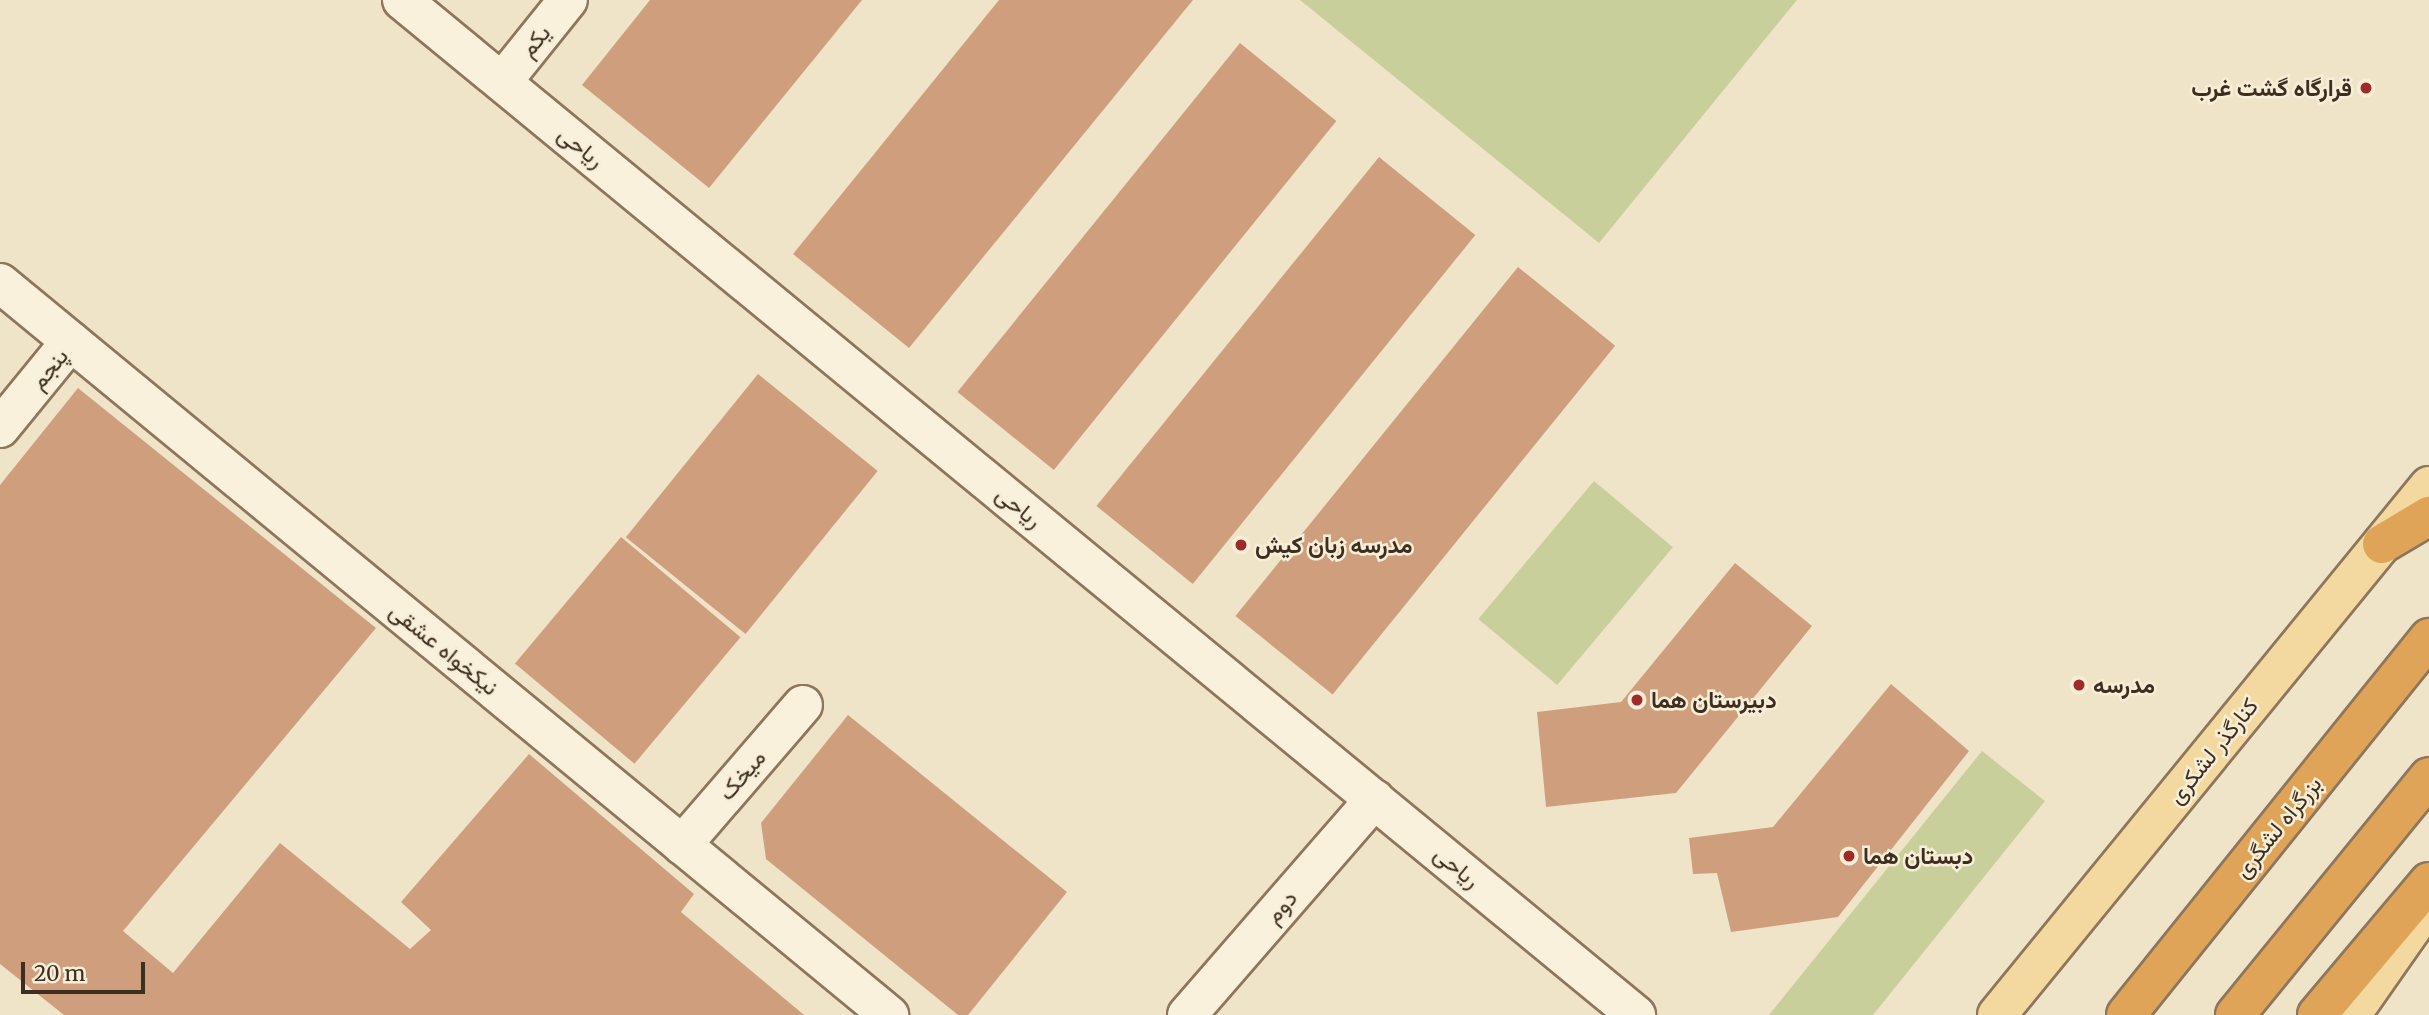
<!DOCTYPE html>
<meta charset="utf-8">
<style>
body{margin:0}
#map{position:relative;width:2429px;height:1015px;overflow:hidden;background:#f0e4c8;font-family:Merriweather,Vazirmatn,serif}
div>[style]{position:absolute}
.green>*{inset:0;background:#c9cf9b;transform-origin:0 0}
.building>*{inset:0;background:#cf9f7d;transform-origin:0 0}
.roads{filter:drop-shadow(2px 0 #8d765c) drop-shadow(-2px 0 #8d765c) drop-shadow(0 2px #8d765c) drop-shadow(0 -2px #8d765c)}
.minor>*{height:38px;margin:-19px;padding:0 19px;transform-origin:19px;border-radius:19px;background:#faf1dc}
.major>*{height:38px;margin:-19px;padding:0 19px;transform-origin:19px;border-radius:19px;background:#f3d9a0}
.highway>*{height:38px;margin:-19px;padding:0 19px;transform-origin:19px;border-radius:19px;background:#e0a458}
.dots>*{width:19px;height:19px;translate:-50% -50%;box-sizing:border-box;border:4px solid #f7eed8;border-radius:50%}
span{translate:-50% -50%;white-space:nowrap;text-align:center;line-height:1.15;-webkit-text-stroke:5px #f7eed8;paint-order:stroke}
.street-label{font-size:23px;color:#3d2e20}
.poi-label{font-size:23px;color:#3d2e20;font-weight:700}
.right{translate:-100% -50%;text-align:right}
.left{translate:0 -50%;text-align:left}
.scale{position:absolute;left:21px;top:962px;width:124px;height:32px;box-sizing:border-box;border:4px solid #3d2e20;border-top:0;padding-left:9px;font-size:21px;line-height:24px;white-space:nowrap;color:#3d2e20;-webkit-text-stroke:5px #f7eed8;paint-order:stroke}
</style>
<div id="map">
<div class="green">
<i style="clip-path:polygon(1300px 0,1797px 0,1599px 243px)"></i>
<i style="left:1594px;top:481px;width:103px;height:180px;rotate:40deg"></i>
<i style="clip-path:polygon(1982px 751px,2045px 801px,1873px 1015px,1769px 1015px)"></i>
</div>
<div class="building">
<i style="clip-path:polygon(650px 0,862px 0,709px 188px,582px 85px)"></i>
<i style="clip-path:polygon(999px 0,1193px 0,909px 348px,793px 254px)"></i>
<i style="left:1240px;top:43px;width:124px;height:449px;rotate:39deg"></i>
<i style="left:1379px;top:157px;width:124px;height:449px;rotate:39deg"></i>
<i style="left:1518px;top:267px;width:125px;height:449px;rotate:39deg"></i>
<i style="left:758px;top:374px;width:154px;height:210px;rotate:39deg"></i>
<i style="clip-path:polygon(78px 388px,376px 628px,123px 931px,173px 973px,280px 843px,410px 949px,431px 930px,401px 902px,529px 754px,694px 894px,681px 912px,804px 1015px,64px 1015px,0 964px,0 485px)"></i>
<i style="left:621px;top:537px;width:156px;height:165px;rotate:40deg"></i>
<i style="clip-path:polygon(1735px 563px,1812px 626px,1676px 793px,1546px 807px,1537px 712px,1621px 702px)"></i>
<i style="clip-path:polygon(1891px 684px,1969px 751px,1838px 917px,1731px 932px,1717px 873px,1693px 874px,1689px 838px,1773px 827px)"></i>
<i style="clip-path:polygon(848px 715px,1067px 892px,968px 1015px,958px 1015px,766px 859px,761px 823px)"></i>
</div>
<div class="roads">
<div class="minor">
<i style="left:402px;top:0;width:1598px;rotate:39.44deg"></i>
<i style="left:502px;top:82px;width:105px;rotate:-51.2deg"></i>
<i style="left:0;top:283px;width:1152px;rotate:39.47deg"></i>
<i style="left:0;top:428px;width:112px;rotate:-50.8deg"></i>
<i style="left:682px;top:845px;width:185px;rotate:-49.2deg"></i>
<i style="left:1187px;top:1015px;width:286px;rotate:-49deg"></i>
</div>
<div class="major">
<i style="left:1997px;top:1015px;width:683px;rotate:-50.76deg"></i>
<i style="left:2351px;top:1015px;width:134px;rotate:-55deg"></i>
</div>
<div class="highway">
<i style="left:2382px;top:544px;width:55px;rotate:-30.8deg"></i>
<i style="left:2126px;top:1015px;width:484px;rotate:-51.2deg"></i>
<i style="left:2235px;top:1015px;width:307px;rotate:-50.8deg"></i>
<i style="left:2317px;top:1015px;width:174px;rotate:-49.9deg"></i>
</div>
</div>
<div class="dots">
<i style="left:2366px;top:88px;background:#9e2a2b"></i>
<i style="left:1241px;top:545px;background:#9e2a2b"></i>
<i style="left:2079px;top:685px;background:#9e2a2b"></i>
<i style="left:1637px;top:700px;background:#9e2a2b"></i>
<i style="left:1849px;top:856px;background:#9e2a2b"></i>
</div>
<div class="street-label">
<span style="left:535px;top:41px;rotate:-51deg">یکم</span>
<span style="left:581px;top:147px;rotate:39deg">ریاحی</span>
<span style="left:49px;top:369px;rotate:-51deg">پنجم</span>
<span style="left:1019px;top:507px;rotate:39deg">ریاحی</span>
<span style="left:444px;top:649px;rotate:39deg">نیکخواه عشقی</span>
<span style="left:2213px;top:751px;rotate:-51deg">کنارگذر لشکری</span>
<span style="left:742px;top:775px;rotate:-49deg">میخک</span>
<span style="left:2278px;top:827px;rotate:-51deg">بزرگراه لشگری</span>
<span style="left:1457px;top:867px;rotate:40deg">ریاحی</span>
<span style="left:1281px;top:907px;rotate:-49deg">دوم</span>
</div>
<div class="poi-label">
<span class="right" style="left:2352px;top:88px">قرارگاه گشت غرب</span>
<span class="left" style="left:1255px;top:545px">مدرسه زبان کیش</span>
<span class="left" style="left:2093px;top:685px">مدرسه</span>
<span class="left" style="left:1651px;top:700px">دبیرستان هما</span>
<span class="left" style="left:1863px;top:856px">دبستان هما</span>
</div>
<div class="scale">20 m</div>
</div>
